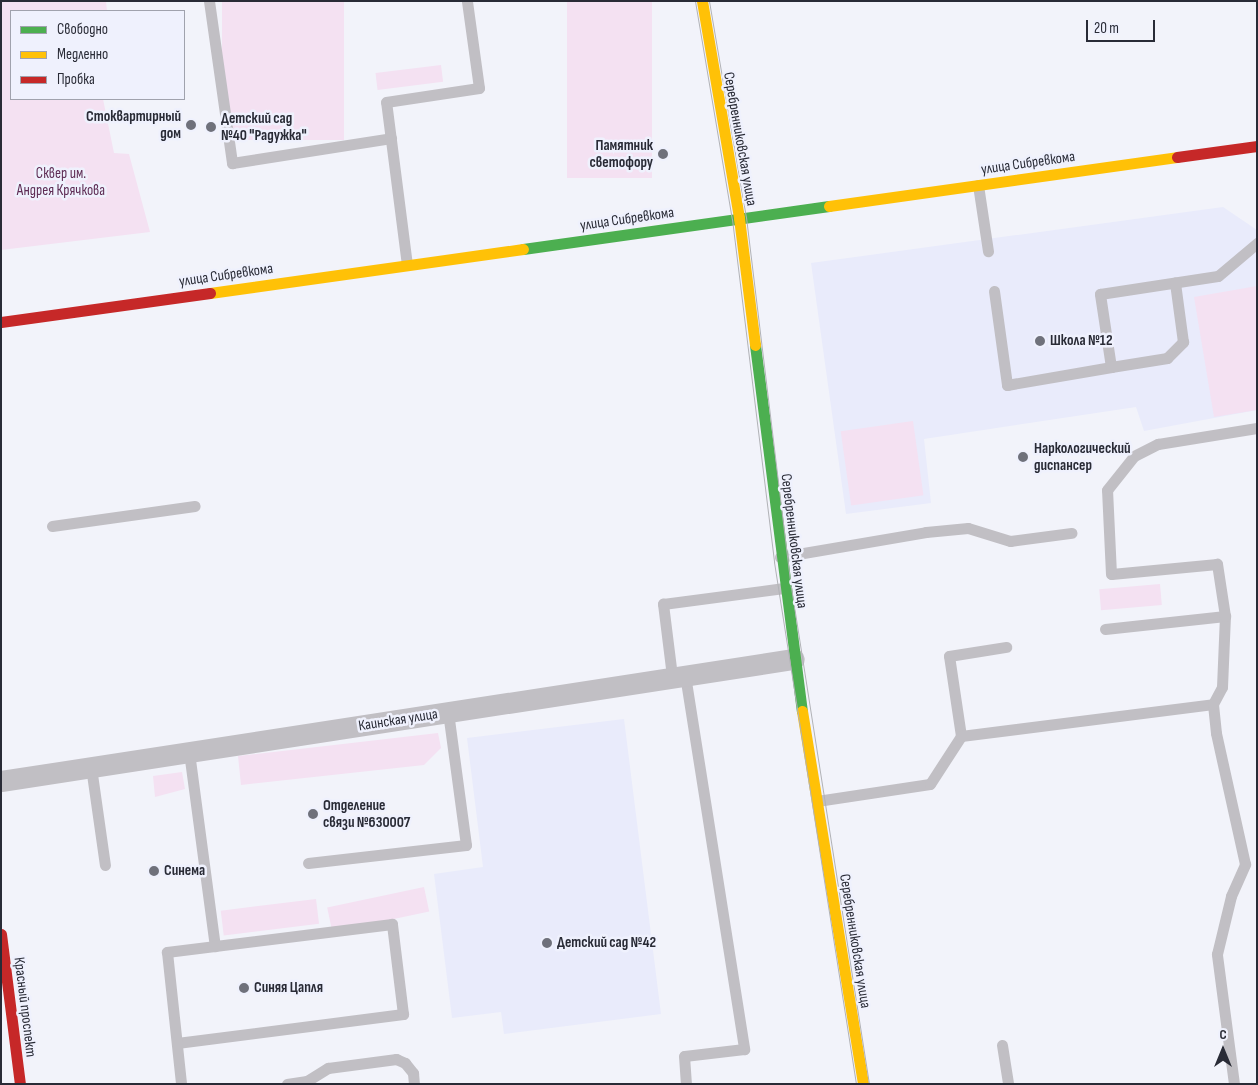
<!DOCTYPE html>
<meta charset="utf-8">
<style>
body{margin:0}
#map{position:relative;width:1258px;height:1085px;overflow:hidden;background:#f2f3fa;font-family:"Sofia Sans Condensed",sans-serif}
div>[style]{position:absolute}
.built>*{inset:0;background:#e9ebfb}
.green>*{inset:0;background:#f4e1f2;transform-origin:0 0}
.lane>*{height:11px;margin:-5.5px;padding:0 5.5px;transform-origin:5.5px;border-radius:5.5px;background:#c1bfc4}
.street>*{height:21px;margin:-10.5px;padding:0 10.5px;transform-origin:10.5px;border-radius:10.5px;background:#c1bfc4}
.fast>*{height:11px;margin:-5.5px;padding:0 5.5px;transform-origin:5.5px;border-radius:5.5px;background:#4caf50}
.slow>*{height:11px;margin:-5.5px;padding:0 5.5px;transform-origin:5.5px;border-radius:5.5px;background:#ffc107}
.jam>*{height:11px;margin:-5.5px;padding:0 5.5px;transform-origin:5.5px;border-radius:5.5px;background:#c62828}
.tram>*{height:1px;margin:-0.5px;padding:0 0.5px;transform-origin:0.5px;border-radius:0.5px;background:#b1b2b6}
.dots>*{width:14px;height:14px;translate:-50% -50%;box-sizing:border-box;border:2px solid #eff1fd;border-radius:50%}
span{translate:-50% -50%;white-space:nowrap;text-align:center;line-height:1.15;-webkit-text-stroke:5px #eff1fd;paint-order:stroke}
.poi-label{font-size:15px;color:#292b36;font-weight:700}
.right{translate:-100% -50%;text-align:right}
.left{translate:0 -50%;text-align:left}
.street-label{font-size:15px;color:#292b36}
.park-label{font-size:15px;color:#5f2d55}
.frame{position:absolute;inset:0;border:2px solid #292b36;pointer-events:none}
.legend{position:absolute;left:10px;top:10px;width:175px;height:90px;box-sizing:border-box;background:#eff1fd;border:1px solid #a0a2ad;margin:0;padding:6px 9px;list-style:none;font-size:15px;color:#292b36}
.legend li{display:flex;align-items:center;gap:10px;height:25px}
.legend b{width:25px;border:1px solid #a0a2ad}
.north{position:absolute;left:1198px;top:1025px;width:50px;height:50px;-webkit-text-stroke:4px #eff1fd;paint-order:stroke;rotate:0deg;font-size:14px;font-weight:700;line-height:20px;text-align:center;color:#292b36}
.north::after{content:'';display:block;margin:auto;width:18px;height:22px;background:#292b36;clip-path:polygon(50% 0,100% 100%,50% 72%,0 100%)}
.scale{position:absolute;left:1086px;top:20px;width:69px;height:22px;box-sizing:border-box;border:2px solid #292b36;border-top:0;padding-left:6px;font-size:15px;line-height:18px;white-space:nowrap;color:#292b36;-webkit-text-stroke:4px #eff1fd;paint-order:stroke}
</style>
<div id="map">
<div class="built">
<i style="clip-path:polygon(1223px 207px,1257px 230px,1257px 410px,1144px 431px,1136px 407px,924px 439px,931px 503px,846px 514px,811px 263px)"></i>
<i style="clip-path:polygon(624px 719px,661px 1014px,504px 1034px,501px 1012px,452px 1018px,434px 874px,483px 867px,467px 738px)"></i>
</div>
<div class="green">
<i style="clip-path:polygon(1px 1px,106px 1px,107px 11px,11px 11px,11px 99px,103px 99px,114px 153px,129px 154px,150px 232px,1px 250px)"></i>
<i style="left:222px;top:1px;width:122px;height:139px"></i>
<i style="left:567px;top:1px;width:85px;height:177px"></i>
<i style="left:441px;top:65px;width:17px;height:66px;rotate:83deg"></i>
<i style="clip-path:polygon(1257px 286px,1257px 410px,1214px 417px,1194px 297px)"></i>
<i style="left:913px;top:421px;width:75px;height:73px;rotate:82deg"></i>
<i style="left:1160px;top:584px;width:21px;height:61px;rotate:85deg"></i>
<i style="clip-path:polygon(438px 733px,441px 748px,424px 765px,241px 785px,238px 756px)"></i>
<i style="clip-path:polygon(182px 772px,185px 789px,155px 797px,153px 776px)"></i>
<i style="left:424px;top:887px;width:25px;height:99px;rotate:78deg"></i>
<i style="left:316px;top:899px;width:25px;height:96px;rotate:83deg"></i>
</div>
<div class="lane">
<i style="left:209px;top:1px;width:164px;rotate:81.9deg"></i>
<i style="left:232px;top:163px;width:161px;rotate:-8.9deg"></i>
<i style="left:978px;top:185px;width:67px;rotate:81.4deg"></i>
<i style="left:407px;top:265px;width:164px;rotate:-97.3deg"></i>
<i style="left:386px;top:102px;width:94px;rotate:-8.6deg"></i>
<i style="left:479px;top:88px;width:88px;rotate:-97.9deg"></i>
<i style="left:994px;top:291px;width:95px;rotate:82.1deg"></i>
<i style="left:1007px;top:385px;width:106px;rotate:-9.8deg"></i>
<i style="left:1111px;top:367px;width:74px;rotate:-98.6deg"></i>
<i style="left:1100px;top:294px;width:119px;rotate:-8.7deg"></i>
<i style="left:1218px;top:276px;width:51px;rotate:-40.2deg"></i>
<i style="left:1111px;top:367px;width:57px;rotate:-9.1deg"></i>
<i style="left:1167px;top:358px;width:23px;rotate:-45deg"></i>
<i style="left:1183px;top:342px;width:60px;rotate:-97.7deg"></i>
<i style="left:52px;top:526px;width:144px;rotate:-8deg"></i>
<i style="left:780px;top:557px;width:148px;rotate:-9.7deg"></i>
<i style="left:926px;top:532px;width:42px;rotate:-5.4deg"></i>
<i style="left:968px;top:528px;width:44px;rotate:17.2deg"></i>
<i style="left:1010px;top:541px;width:62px;rotate:-7.5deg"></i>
<i style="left:1105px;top:629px;width:121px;rotate:-6.2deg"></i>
<i style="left:685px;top:675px;width:379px;rotate:81deg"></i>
<i style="left:744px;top:1049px;width:60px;rotate:173.3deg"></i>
<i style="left:684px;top:1056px;width:28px;rotate:86deg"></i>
<i style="left:672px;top:676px;width:73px;rotate:-97.1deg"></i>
<i style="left:663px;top:604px;width:122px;rotate:-7.5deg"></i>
<i style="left:961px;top:736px;width:81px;rotate:-98.5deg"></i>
<i style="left:949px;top:656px;width:58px;rotate:-9deg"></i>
<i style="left:189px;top:752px;width:196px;rotate:82.4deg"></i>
<i style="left:91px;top:767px;width:99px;rotate:81.9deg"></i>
<i style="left:817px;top:801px;width:114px;rotate:-8.6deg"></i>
<i style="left:930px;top:784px;width:57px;rotate:-57.1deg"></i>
<i style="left:961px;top:736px;width:254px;rotate:-7.2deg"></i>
<i style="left:308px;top:863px;width:159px;rotate:-6.5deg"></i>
<i style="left:466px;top:845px;width:134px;rotate:-97.7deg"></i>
<i style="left:177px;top:1043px;width:228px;rotate:-7.3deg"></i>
<i style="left:403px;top:1014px;width:91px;rotate:-97deg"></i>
<i style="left:392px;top:924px;width:227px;rotate:172.9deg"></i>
<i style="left:167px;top:952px;width:133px;rotate:83.9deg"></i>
<i style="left:1002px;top:1045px;width:39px;rotate:81deg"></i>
<i style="left:287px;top:1084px;width:20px;rotate:-9deg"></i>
<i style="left:307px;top:1081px;width:25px;rotate:-32deg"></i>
<i style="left:328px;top:1068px;width:69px;rotate:-7.5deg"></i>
<i style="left:396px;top:1059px;width:10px;rotate:24deg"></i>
<i style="left:405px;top:1063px;width:13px;rotate:51deg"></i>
<i style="left:413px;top:1073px;width:11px;rotate:85deg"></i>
<i style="left:1234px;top:1084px;width:131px;rotate:-97.5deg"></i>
<i style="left:1217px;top:954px;width:60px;rotate:-76.4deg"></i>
<i style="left:1231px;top:896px;width:35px;rotate:-66deg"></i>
<i style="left:1245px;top:864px;width:134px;rotate:-102.5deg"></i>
<i style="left:1216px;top:733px;width:29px;rotate:-96deg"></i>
<i style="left:1213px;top:704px;width:19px;rotate:-62deg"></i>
<i style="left:1222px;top:687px;width:71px;rotate:-87.6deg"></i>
<i style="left:1225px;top:616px;width:53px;rotate:-98.7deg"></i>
<i style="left:1217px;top:564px;width:106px;rotate:174.6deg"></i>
<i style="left:1111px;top:574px;width:84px;rotate:-92.7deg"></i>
<i style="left:1107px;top:490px;width:43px;rotate:-51.5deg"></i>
<i style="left:1134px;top:456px;width:27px;rotate:-27deg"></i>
<i style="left:1158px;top:444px;width:100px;rotate:-9.2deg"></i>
</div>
<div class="street">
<i style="left:1px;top:781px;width:802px;rotate:-8.75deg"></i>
</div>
<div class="fast">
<i style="left:523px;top:249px;width:309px;rotate:-8deg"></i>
<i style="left:755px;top:345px;width:369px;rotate:82.7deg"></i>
</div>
<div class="slow">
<i style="left:702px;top:1px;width:220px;rotate:80.3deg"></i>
<i style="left:739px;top:218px;width:128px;rotate:82.8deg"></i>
<i style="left:829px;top:206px;width:351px;rotate:-8deg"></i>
<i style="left:210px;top:293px;width:316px;rotate:-8deg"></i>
<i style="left:802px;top:711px;width:378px;rotate:80.7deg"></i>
</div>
<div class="jam">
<i style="left:1177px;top:157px;width:81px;rotate:-7.8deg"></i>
<i style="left:1px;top:322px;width:211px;rotate:-7.9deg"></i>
<i style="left:1px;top:934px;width:151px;rotate:82.8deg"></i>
</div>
<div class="tram">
<i style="left:695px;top:1px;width:221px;rotate:80.4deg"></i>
<i style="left:732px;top:219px;width:346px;rotate:83deg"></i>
<i style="left:774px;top:562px;width:528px;rotate:81.07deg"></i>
<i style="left:709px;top:1px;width:219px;rotate:80.3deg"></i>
<i style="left:746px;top:217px;width:373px;rotate:83.1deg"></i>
<i style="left:791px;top:587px;width:503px;rotate:81.08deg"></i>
</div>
<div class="dots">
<i style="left:191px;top:125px;background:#6f717b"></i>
<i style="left:211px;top:127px;background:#6f717b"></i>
<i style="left:663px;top:154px;background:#6f717b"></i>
<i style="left:1040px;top:341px;background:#6f717b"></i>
<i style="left:1023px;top:457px;background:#6f717b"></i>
<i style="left:313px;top:814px;background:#6f717b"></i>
<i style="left:154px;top:871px;background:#6f717b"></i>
<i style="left:547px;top:943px;background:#6f717b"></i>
<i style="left:244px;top:988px;background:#6f717b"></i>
</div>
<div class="poi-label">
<span class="right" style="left:181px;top:125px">Стоквартирный<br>дом</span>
<span class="left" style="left:221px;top:127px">Детский сад<br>№40 "Радужка"</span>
<span class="right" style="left:653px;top:154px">Памятник<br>светофору</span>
<span class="left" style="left:1050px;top:341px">Школа №12</span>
<span class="left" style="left:1034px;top:457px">Наркологический<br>диспансер</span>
<span class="left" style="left:323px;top:814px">Отделение<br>связи №630007</span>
<span class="left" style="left:164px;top:871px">Синема</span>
<span class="left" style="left:557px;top:943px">Детский сад №42</span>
<span class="left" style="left:254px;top:988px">Синяя Цапля</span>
</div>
<div class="street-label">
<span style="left:740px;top:139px;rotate:80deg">Серебренниковская улица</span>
<span style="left:1028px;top:163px;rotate:-8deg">улица Сибревкома</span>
<span style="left:627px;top:219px;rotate:-8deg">улица Сибревкома</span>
<span style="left:226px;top:275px;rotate:-8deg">улица Сибревкома</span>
<span style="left:794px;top:541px;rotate:83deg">Серебренниковская улица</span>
<span style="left:398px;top:720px;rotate:-9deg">Каинская улица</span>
<span style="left:855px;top:941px;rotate:81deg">Серебренниковская улица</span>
<span style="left:25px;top:1007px;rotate:83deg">Красный проспект</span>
</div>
<div class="park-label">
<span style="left:61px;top:182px">Сквер им.<br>Андрея Крячкова</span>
</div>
<div class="frame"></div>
<ul class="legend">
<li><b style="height:6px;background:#4caf50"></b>Свободно</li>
<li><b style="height:6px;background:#ffc107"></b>Медленно</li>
<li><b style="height:6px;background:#c62828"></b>Пробка</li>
</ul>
<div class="north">С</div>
<div class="scale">20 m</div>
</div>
